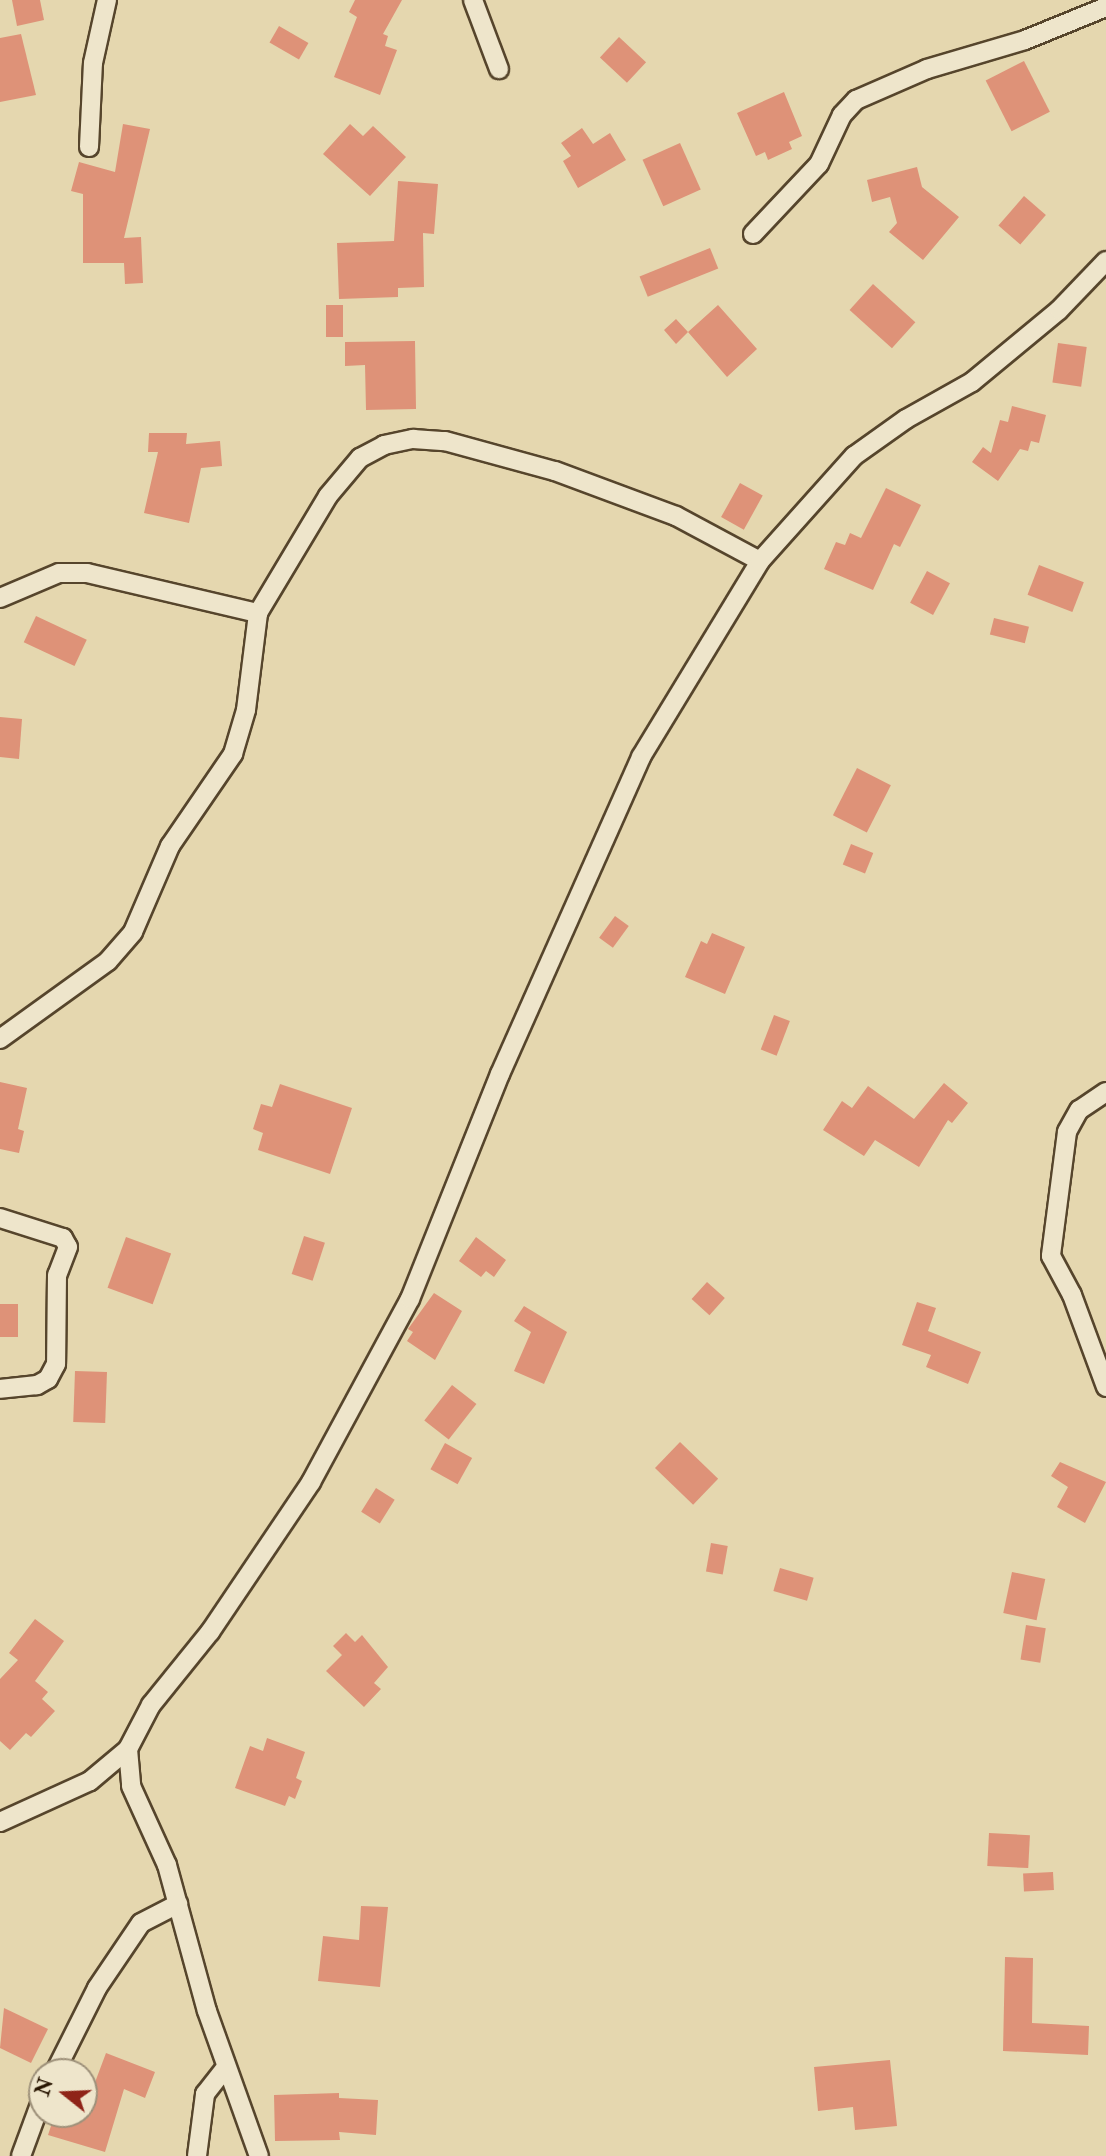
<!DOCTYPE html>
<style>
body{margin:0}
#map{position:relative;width:1106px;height:2156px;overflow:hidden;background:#e5d7af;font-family:"IM FELL Double Pica",serif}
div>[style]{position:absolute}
.building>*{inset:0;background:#de9278;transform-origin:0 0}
.roads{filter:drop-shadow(2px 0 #56452c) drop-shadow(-2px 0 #56452c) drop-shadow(0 2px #56452c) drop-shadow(0 -2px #56452c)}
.minor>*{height:18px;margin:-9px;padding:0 9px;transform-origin:9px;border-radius:9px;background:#eee5cb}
span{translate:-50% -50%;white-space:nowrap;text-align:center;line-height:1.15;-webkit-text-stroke:7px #eee5cb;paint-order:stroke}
.north{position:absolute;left:28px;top:2058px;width:70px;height:70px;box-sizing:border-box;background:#eee5cb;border:2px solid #9e917a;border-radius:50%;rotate:288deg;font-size:19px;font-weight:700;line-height:28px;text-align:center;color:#271400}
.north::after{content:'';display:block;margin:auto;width:24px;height:32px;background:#8f2418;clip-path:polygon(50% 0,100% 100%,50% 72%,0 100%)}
</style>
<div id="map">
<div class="building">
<i style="clip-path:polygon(12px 0,40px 0,44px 20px,17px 26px)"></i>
<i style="clip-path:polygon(355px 0,402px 0,383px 34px,388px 36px,385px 46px,397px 50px,380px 95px,334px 77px,357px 17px,349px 12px)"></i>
<i style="left:279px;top:26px;width:34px;height:19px;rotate:30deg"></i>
<i style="clip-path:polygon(21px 34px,36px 95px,0 102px,0 38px)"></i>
<i style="left:619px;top:37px;width:37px;height:28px;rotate:43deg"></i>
<i style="left:1024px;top:61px;width:57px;height:43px;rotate:63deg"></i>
<i style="clip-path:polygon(784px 92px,802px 136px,789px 142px,792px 149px,768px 160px,765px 152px,756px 156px,737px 113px)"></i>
<i style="clip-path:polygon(123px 124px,150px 129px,124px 238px,141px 237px,143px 283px,125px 284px,124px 263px,83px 263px,83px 194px,71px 191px,79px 162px,115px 172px)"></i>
<i style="clip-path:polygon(350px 124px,363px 136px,373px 126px,406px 157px,370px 196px,323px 154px)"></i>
<i style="clip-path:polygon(582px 128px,593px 144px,610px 133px,626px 160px,578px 188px,563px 161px,571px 156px,561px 143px)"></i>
<i style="left:680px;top:143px;width:51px;height:41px;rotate:66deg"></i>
<i style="clip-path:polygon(917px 167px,922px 187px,959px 217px,923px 260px,889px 232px,897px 223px,890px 197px,872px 202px,867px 180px)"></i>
<i style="clip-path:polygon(398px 181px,438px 184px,434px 234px,423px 233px,424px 287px,398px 288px,398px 297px,339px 299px,337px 243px,394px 241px)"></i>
<i style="left:1024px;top:196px;width:29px;height:39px;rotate:41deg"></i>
<i style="left:710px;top:248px;width:22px;height:76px;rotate:68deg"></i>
<i style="left:873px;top:284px;width:57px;height:35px;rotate:42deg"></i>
<i style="left:326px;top:305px;width:17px;height:32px"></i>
<i style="clip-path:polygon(718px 305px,757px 349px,727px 377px,688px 332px,676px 344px,664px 330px,676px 319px,688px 332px)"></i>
<i style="clip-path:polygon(415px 341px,416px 409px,366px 410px,365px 365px,345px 366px,345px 342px)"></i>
<i style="left:1058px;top:343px;width:29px;height:40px;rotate:8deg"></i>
<i style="clip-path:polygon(1012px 406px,1046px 415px,1039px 443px,1031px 441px,1028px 451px,1020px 449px,998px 481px,972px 462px,983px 447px,991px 453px,1000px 420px,1008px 422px)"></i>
<i style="clip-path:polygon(149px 433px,187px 433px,186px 444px,220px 441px,222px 466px,201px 468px,189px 523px,144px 513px,158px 452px,148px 452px)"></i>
<i style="left:740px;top:483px;width:26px;height:39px;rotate:29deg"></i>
<i style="clip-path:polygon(886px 488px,921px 505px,900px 547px,894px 544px,873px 590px,824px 569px,836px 542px,845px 545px,850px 533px,861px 538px)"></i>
<i style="left:1039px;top:565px;width:48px;height:32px;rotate:21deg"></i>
<i style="left:927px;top:571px;width:26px;height:36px;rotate:28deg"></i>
<i style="left:36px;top:616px;width:56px;height:29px;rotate:25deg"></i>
<i style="left:994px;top:618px;width:36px;height:17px;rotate:14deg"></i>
<i style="clip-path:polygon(0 717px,22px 719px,19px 759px,0 757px)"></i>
<i style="left:857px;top:768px;width:38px;height:53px;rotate:27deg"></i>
<i style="left:851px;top:844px;width:24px;height:22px;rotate:22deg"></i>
<i style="left:615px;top:916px;width:17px;height:27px;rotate:36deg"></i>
<i style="clip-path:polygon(712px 933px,745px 947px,725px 994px,685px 977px,701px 941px,707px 944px)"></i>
<i style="left:774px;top:1015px;width:17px;height:37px;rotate:21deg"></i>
<i style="clip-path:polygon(0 1082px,27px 1088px,18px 1129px,24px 1131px,19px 1153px,0 1149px)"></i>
<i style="clip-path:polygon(944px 1083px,968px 1103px,952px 1123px,948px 1120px,919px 1167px,875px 1140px,864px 1156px,823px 1130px,842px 1101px,852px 1108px,868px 1086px,914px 1119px)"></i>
<i style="clip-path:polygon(280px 1084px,352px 1108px,330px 1174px,258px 1150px,263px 1133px,253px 1129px,261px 1104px,272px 1107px)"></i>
<i style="left:304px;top:1236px;width:22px;height:40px;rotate:18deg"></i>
<i style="left:126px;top:1237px;width:48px;height:54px;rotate:20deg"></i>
<i style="clip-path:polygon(476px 1237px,506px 1260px,494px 1277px,486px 1271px,481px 1277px,459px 1261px)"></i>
<i style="left:707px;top:1282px;width:24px;height:23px;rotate:42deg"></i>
<i style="clip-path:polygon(434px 1293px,462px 1311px,435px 1360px,407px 1341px,413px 1332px,408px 1329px)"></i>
<i style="clip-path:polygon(917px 1302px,936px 1308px,928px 1331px,981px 1352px,968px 1384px,926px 1367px,931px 1355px,902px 1345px)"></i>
<i style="left:0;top:1304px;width:18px;height:33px"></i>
<i style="clip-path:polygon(524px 1306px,567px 1332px,544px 1384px,514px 1371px,531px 1332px,514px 1321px)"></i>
<i style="left:75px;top:1371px;width:32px;height:51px;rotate:2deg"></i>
<i style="left:452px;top:1385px;width:31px;height:45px;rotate:38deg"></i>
<i style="left:680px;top:1442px;width:53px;height:36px;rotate:44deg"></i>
<i style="left:445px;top:1443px;width:31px;height:30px;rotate:29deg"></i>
<i style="clip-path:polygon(1060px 1462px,1106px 1482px,1085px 1523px,1057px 1507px,1068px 1487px,1051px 1476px)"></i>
<i style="left:376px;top:1488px;width:22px;height:28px;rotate:32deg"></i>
<i style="left:711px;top:1543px;width:17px;height:29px;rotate:10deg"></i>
<i style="left:780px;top:1568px;width:35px;height:24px;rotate:16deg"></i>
<i style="left:1012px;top:1572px;width:34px;height:42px;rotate:12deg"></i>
<i style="clip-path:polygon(35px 1619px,64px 1641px,35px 1681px,48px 1692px,42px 1699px,55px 1711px,31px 1737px,26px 1733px,10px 1750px,0 1741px,0 1679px,18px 1660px,9px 1653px)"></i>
<i style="left:1026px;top:1625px;width:20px;height:35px;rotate:9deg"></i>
<i style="clip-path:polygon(346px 1633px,355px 1642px,362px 1635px,388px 1667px,374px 1683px,381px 1689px,364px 1707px,326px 1671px,342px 1655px,333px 1646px)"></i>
<i style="clip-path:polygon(267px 1738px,305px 1752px,296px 1778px,302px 1781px,295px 1799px,289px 1796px,285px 1806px,235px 1788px,250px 1746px,263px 1751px)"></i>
<i style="left:989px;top:1833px;width:41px;height:33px;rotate:3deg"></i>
<i style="left:1053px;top:1872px;width:18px;height:30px;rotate:87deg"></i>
<i style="clip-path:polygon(361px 1906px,388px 1907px,380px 1987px,318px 1981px,323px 1936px,359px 1940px)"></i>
<i style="clip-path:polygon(1005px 1957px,1033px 1958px,1032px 2023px,1089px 2026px,1088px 2055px,1003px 2051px)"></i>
<i style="clip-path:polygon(4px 2008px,48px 2029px,31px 2063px,0 2048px)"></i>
<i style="clip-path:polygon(106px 2053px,155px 2072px,145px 2098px,124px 2089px,105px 2152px,48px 2135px,55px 2114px,84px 2114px,84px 2083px,94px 2085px)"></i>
<i style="clip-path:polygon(890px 2060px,897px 2126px,855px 2130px,853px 2107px,818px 2111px,814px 2067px)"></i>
<i style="clip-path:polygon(339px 2093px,339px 2098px,378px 2100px,376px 2135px,339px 2132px,340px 2140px,275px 2141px,274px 2095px)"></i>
</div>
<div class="roads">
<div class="minor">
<i style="left:473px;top:0;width:74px;rotate:69.4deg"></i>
<i style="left:89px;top:147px;width:84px;rotate:-87.3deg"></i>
<i style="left:93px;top:63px;width:65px;rotate:-77.5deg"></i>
<i style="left:753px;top:234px;width:96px;rotate:-46.7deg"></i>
<i style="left:819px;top:164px;width:54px;rotate:-64.9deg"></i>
<i style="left:842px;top:115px;width:21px;rotate:-47deg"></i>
<i style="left:856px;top:100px;width:77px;rotate:-23.6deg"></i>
<i style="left:927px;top:69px;width:102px;rotate:-16.5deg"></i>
<i style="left:1025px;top:40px;width:87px;rotate:-22.2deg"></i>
<i style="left:0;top:598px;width:64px;rotate:-23deg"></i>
<i style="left:59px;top:573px;width:28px"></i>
<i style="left:87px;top:573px;width:176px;rotate:13.2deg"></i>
<i style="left:0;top:1039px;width:133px;rotate:-35.8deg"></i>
<i style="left:108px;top:961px;width:38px;rotate:-49deg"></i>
<i style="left:133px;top:932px;width:94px;rotate:-66.7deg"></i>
<i style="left:170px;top:846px;width:112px;rotate:-55.6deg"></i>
<i style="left:233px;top:754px;width:46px;rotate:-73.5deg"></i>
<i style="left:246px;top:710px;width:98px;rotate:-82.9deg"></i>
<i style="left:258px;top:613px;width:136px;rotate:-59.1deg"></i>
<i style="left:328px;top:496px;width:50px;rotate:-49.9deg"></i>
<i style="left:360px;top:458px;width:27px;rotate:-28deg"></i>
<i style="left:384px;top:445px;width:30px;rotate:-12deg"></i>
<i style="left:413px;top:439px;width:32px;rotate:4deg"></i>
<i style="left:445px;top:441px;width:114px;rotate:15.3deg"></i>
<i style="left:555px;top:471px;width:129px;rotate:20.4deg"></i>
<i style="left:676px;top:516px;width:95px;rotate:28.2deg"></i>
<i style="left:1106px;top:1092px;width:32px;rotate:146deg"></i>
<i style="left:1079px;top:1110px;width:25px;rotate:119deg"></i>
<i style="left:1067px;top:1132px;width:125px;rotate:97.4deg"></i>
<i style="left:1051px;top:1256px;width:44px;rotate:61.7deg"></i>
<i style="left:1072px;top:1295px;width:98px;rotate:69.7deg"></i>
<i style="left:0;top:1218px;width:66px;rotate:17.6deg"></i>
<i style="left:63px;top:1238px;width:10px;rotate:61deg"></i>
<i style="left:68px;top:1247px;width:30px;rotate:111deg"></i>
<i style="left:57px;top:1275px;width:89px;rotate:90.6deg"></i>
<i style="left:56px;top:1364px;width:17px;rotate:118deg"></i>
<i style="left:48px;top:1379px;width:13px;rotate:151deg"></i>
<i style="left:37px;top:1385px;width:37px;rotate:174deg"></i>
<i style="left:128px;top:1749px;width:37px;rotate:85deg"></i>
<i style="left:131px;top:1786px;width:87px;rotate:65.5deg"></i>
<i style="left:167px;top:1865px;width:151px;rotate:74.7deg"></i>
<i style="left:207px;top:2011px;width:154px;rotate:70.3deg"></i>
<i style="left:0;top:1822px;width:99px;rotate:-24.5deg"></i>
<i style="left:90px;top:1781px;width:50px;rotate:-40.1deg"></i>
<i style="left:128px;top:1749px;width:50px;rotate:-62.4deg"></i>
<i style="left:151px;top:1705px;width:94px;rotate:-51.1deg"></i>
<i style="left:210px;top:1632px;width:181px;rotate:-56deg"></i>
<i style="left:311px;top:1482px;width:208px;rotate:-61.6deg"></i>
<i style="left:410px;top:1299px;width:242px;rotate:-68.2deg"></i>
<i style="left:500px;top:1074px;width:347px;rotate:-66deg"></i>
<i style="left:641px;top:757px;width:229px;rotate:-58.7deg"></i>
<i style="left:760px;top:561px;width:141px;rotate:-48.2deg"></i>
<i style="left:854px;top:456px;width:64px;rotate:-35.4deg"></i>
<i style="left:906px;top:419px;width:76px;rotate:-29.3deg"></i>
<i style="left:972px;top:382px;width:113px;rotate:-39.6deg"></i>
<i style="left:1059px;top:310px;width:68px;rotate:-46.2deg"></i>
<i style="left:55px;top:2072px;width:94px;rotate:-63.4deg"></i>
<i style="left:97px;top:1988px;width:78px;rotate:-55.9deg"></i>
<i style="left:141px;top:1923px;width:42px;rotate:-27.2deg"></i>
<i style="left:21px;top:2156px;width:61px;rotate:-69.8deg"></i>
<i style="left:197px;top:2156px;width:63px;rotate:-82.6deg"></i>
<i style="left:205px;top:2094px;width:34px;rotate:-52deg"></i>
</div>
</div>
<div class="north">N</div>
</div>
